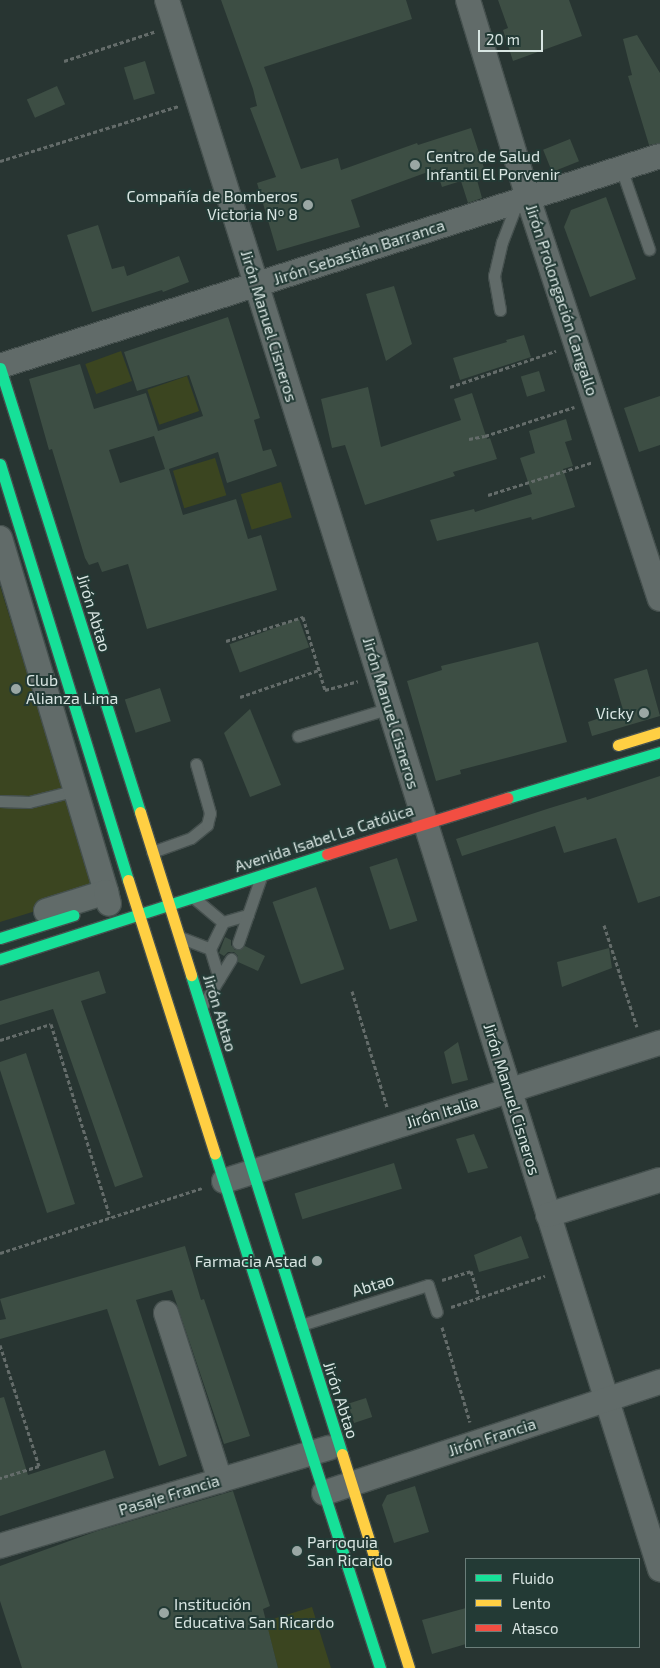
<!DOCTYPE html>
<meta charset="utf-8">
<style>
body{margin:0}
#map{position:relative;width:660px;height:1668px;overflow:hidden;background:#283532;font-family:"Exo 2",sans-serif}
div>[style]{position:absolute}
.green>*{inset:0;background:#3b4520;transform-origin:0 0}
.building>*{inset:0;background:#3d4e44;transform-origin:0 0}
.path>*{height:3px;margin-top:-1.5px;transform-origin:0;background:repeating-linear-gradient(90deg,#646c6a 0 4px,transparent 0 6.5px)}
.roads{filter:drop-shadow(1px 0 #45504e) drop-shadow(-1px 0 #45504e) drop-shadow(0 1px #45504e) drop-shadow(0 -1px #45504e)}
.lane>*{height:11px;margin:-5.5px;padding:0 5.5px;transform-origin:5.5px;border-radius:5.5px;background:#616b69}
.street>*{height:24px;margin:-12px;padding:0 12px;transform-origin:12px;border-radius:12px;background:#616b69}
.fast>*{height:11px;margin:-5.5px;padding:0 5.5px;transform-origin:5.5px;border-radius:5.5px;background:#16e098}
.slow>*{height:11px;margin:-5.5px;padding:0 5.5px;transform-origin:5.5px;border-radius:5.5px;background:#ffcf43}
.jam>*{height:11px;margin:-5.5px;padding:0 5.5px;transform-origin:5.5px;border-radius:5.5px;background:#f24e42}
.dots>*{width:14px;height:14px;translate:-50% -50%;box-sizing:border-box;border:2px solid #233a35;border-radius:50%}
span{translate:-50% -50%;white-space:nowrap;text-align:center;line-height:1.15;-webkit-text-stroke:4px #233a35;paint-order:stroke}
.poi-label{font-size:16px;color:#d8e5e2}
.left{translate:0 -50%;text-align:left}
.right{translate:-100% -50%;text-align:right}
.street-label{font-size:16px;color:#d8e5e2}
.legend{position:absolute;left:465px;top:1558px;width:175px;height:90px;box-sizing:border-box;background:#233a35;border:1px solid #6b7e7a;margin:0;padding:6px 9px;list-style:none;font-size:15px;color:#d8e5e2}
.legend li{display:flex;align-items:center;gap:10px;height:25px}
.legend b{width:25px;border:1px solid #6b7e7a}
.scale{position:absolute;left:478px;top:30px;width:65px;height:22px;box-sizing:border-box;border:2px solid #d8e5e2;border-top:0;padding-left:6px;font-size:15px;line-height:18px;white-space:nowrap;color:#d8e5e2;-webkit-text-stroke:4px #233a35;paint-order:stroke}
</style>
<div id="map">
<div class="green">
<i style="left:121px;top:351px;width:32px;height:38px;rotate:70deg"></i>
<i style="left:187px;top:376px;width:37px;height:42px;rotate:71deg"></i>
<i style="left:215px;top:458px;width:39px;height:44px;rotate:73deg"></i>
<i style="left:281px;top:482px;width:37px;height:42px;rotate:73deg"></i>
<i style="clip-path:polygon(0 586px,64px 792px,94px 879px,81px 897px,0 922px)"></i>
<i style="clip-path:polygon(312px 1607px,331px 1668px,278px 1668px,270px 1638px,240px 1629px)"></i>
</div>
<div class="building">
<i style="clip-path:polygon(221px 0,406px 0,412px 19px,264px 67px,301px 169px,338px 158px,341px 170px,417px 143px,418px 145px,471px 128px,487px 177px,477px 180px,482px 198px,468px 203px,461px 181px,442px 187px,436px 169px,351px 200px,360px 227px,277px 251px,257px 183px,276px 177px,250px 108px,257px 106px,253px 89px)"></i>
<i style="clip-path:polygon(498px 0,569px 0,582px 36px,513px 61px,503px 30px,508px 28px)"></i>
<i style="clip-path:polygon(637px 35px,660px 73px,660px 143px,649px 145px,628px 76px,632px 75px,623px 39px)"></i>
<i style="left:145px;top:61px;width:34px;height:22px;rotate:73deg"></i>
<i style="left:57px;top:86px;width:20px;height:33px;rotate:66deg"></i>
<i style="left:570px;top:139px;width:24px;height:29px;rotate:68deg"></i>
<i style="clip-path:polygon(606px 197px,636px 279px,590px 297px,564px 227px,571px 210px)"></i>
<i style="clip-path:polygon(98px 225px,112px 269px,124px 266px,127px 276px,179px 256px,189px 282px,163px 292px,162px 290px,92px 312px,67px 235px)"></i>
<i style="clip-path:polygon(394px 286px,412px 344px,386px 361px,366px 294px)"></i>
<i style="clip-path:polygon(evenodd,228px 317px,260px 418px,254px 420px,263px 451px,271px 449px,277px 466px,227px 483px,218px 452px,169px 469px,183px 515px,236px 499px,248px 539px,261px 535px,277px 590px,147px 629px,128px 564px,102px 572px,98px 562px,89px 565px,85px 558px,52px 449px,49px 450px,29px 379px,80px 364px,94px 409px,146px 393px,158px 431px,203px 416px,189px 375px,137px 391px,124px 352px,228px 317px,154px 436px,165px 469px,120px 483px,109px 450px,154px 436px)"></i>
<i style="clip-path:polygon(524px 335px,531px 357px,460px 380px,453px 358px,507px 342px,506px 340px)"></i>
<i style="left:539px;top:371px;width:21px;height:19px;rotate:73deg"></i>
<i style="clip-path:polygon(368px 387px,381px 447px,461px 420px,454px 399px,472px 393px,487px 439px,490px 438px,497px 459px,453px 472px,455px 476px,365px 505px,345px 445px,332px 448px,321px 399px)"></i>
<i style="clip-path:polygon(660px 396px,660px 445px,639px 452px,624px 408px)"></i>
<i style="clip-path:polygon(566px 419px,572px 440px,565px 442px,573px 466px,563px 469px,575px 507px,532px 520px,531px 517px,437px 541px,430px 520px,474px 509px,475px 512px,532px 494px,520px 458px,535px 453px,529px 431px)"></i>
<i style="left:299px;top:619px;width:30px;height:74px;rotate:70deg"></i>
<i style="clip-path:polygon(538px 642px,567px 742px,460px 770px,461px 774px,436px 781px,407px 681px,442px 670px,441px 666px)"></i>
<i style="clip-path:polygon(647px 669px,660px 716px,592px 736px,588px 722px,623px 710px,614px 679px)"></i>
<i style="left:160px;top:688px;width:35px;height:37px;rotate:72deg"></i>
<i style="clip-path:polygon(250px 709px,281px 785px,250px 797px,224px 733px)"></i>
<i style="clip-path:polygon(660px 776px,660px 896px,638px 903px,616px 838px,564px 853px,555px 826px,462px 856px,456px 839px,550px 808px,586px 797px,587px 800px)"></i>
<i style="left:397px;top:858px;width:66px;height:29px;rotate:72deg"></i>
<i style="left:316px;top:887px;width:87px;height:46px;rotate:71deg"></i>
<i style="clip-path:polygon(225px 937px,231px 940px,231px 945px,235px 950px,240px 950px,245px 946px,265px 956px,258px 971px,238px 962px,238px 956px,234px 952px,228px 952px,224px 956px,219px 953px)"></i>
<i style="clip-path:polygon(609px 948px,612px 968px,562px 987px,557px 962px)"></i>
<i style="clip-path:polygon(99px 971px,106px 993px,81px 1001px,143px 1177px,115px 1187px,53px 1009px,0 1025px,0 1001px)"></i>
<i style="clip-path:polygon(458px 1042px,468px 1080px,452px 1084px,444px 1052px)"></i>
<i style="clip-path:polygon(26px 1053px,75px 1204px,47px 1213px,0 1070px,0 1062px)"></i>
<i style="clip-path:polygon(474px 1134px,488px 1168px,468px 1173px,456px 1139px)"></i>
<i style="left:394px;top:1163px;width:27px;height:104px;rotate:73deg"></i>
<i style="clip-path:polygon(521px 1236px,529px 1258px,479px 1272px,474px 1255px)"></i>
<i style="clip-path:polygon(185px 1246px,201px 1300px,204px 1299px,250px 1436px,224px 1444px,172px 1290px,136px 1300px,187px 1456px,159px 1466px,107px 1309px,0 1339px,0 1320px,6px 1319px,0 1299px)"></i>
<i style="clip-path:polygon(4px 1397px,28px 1475px,105px 1450px,114px 1478px,0 1516px,0 1398px)"></i>
<i style="left:366px;top:1398px;width:20px;height:19px;rotate:72deg"></i>
<i style="clip-path:polygon(415px 1486px,429px 1532px,394px 1543px,382px 1505px,387px 1495px)"></i>
<i style="clip-path:polygon(233px 1491px,270px 1606px,263px 1609px,278px 1668px,22px 1668px,0 1601px,0 1566px,97px 1531px)"></i>
<i style="clip-path:polygon(466px 1608px,466px 1644px,432px 1654px,422px 1620px)"></i>
</div>
<div class="path">
<i style="left:64px;top:61px;width:95px;rotate:-17.9deg"></i>
<i style="left:0;top:161px;width:187px;rotate:-17.1deg"></i>
<i style="left:450px;top:387px;width:112px;rotate:-18.8deg"></i>
<i style="left:469px;top:439px;width:16px;rotate:-11deg"></i>
<i style="left:485px;top:436px;width:94px;rotate:-18deg"></i>
<i style="left:488px;top:495px;width:110px;rotate:-17.4deg"></i>
<i style="left:226px;top:641px;width:81px;rotate:-17.3deg"></i>
<i style="left:303px;top:617px;width:76px;rotate:73.2deg"></i>
<i style="left:325px;top:690px;width:34px;rotate:-15deg"></i>
<i style="left:240px;top:697px;width:83px;rotate:-18.9deg"></i>
<i style="left:604px;top:925px;width:107px;rotate:72.1deg"></i>
<i style="left:352px;top:991px;width:121px;rotate:73.2deg"></i>
<i style="left:0;top:1040px;width:53px;rotate:-17.4deg"></i>
<i style="left:51px;top:1024px;width:202px;rotate:73deg"></i>
<i style="left:0;top:1253px;width:212px;rotate:-17.8deg"></i>
<i style="left:442px;top:1280px;width:30px;rotate:-17deg"></i>
<i style="left:471px;top:1271px;width:27px;rotate:73deg"></i>
<i style="left:451px;top:1307px;width:99px;rotate:-18.3deg"></i>
<i style="left:442px;top:1327px;width:99px;rotate:73.6deg"></i>
<i style="left:0;top:1345px;width:127px;rotate:72.1deg"></i>
<i style="left:39px;top:1466px;width:41px;rotate:162.9deg"></i>
</div>
<div class="roads">
<div class="lane">
<i style="left:621px;top:168px;width:86px;rotate:70.9deg"></i>
<i style="left:500px;top:310px;width:35px;rotate:-100deg"></i>
<i style="left:494px;top:276px;width:35px;rotate:-77deg"></i>
<i style="left:502px;top:242px;width:42px;rotate:-69deg"></i>
<i style="left:298px;top:736px;width:96px;rotate:-16.9deg"></i>
<i style="left:0;top:801px;width:29px;rotate:2deg"></i>
<i style="left:29px;top:802px;width:49px;rotate:-14deg"></i>
<i style="left:152px;top:852px;width:41px;rotate:-19.7deg"></i>
<i style="left:191px;top:838px;width:21px;rotate:-39deg"></i>
<i style="left:207px;top:825px;width:12px;rotate:-76deg"></i>
<i style="left:210px;top:813px;width:51px;rotate:-105.9deg"></i>
<i style="left:194px;top:898px;width:38px;rotate:40deg"></i>
<i style="left:223px;top:922px;width:26px;rotate:-16deg"></i>
<i style="left:182px;top:938px;width:30px;rotate:21deg"></i>
<i style="left:210px;top:949px;width:31px;rotate:73deg"></i>
<i style="left:238px;top:943px;width:70px;rotate:-70.8deg"></i>
<i style="left:210px;top:949px;width:30px;rotate:-64deg"></i>
<i style="left:203px;top:1005px;width:54px;rotate:-58.7deg"></i>
<i style="left:301px;top:1325px;width:133px;rotate:-17.5deg"></i>
<i style="left:428px;top:1285px;width:28px;rotate:72deg"></i>
</div>
<div class="street">
<i style="left:167px;top:0;width:1645px;rotate:72.56deg"></i>
<i style="left:468px;top:0;width:207px;rotate:73.1deg"></i>
<i style="left:528px;top:198px;width:422px;rotate:71.8deg"></i>
<i style="left:0;top:366px;width:693px;rotate:-17.65deg"></i>
<i style="left:0;top:538px;width:370px;rotate:73.3deg"></i>
<i style="left:46px;top:911px;width:63px;rotate:-17.6deg"></i>
<i style="left:106px;top:892px;width:12px;rotate:76deg"></i>
<i style="left:224px;top:1181px;width:457px;rotate:-17.6deg"></i>
<i style="left:548px;top:1215px;width:117px;rotate:-17.4deg"></i>
<i style="left:166px;top:1313px;width:176px;rotate:72.1deg"></i>
<i style="left:324px;top:1493px;width:354px;rotate:-18.3deg"></i>
<i style="left:0;top:1546px;width:343px;rotate:-16.6deg"></i>
</div>
<div class="fast">
<i style="left:0;top:368px;width:466px;rotate:72.5deg"></i>
<i style="left:0;top:464px;width:435px;rotate:72.9deg"></i>
<i style="left:507px;top:798px;width:160px;rotate:-16.7deg"></i>
<i style="left:0;top:938px;width:77px;rotate:-17.3deg"></i>
<i style="left:0;top:959px;width:343px;rotate:-17.8deg"></i>
<i style="left:191px;top:975px;width:502px;rotate:72.5deg"></i>
<i style="left:215px;top:1154px;width:540px;rotate:72.2deg"></i>
</div>
<div class="slow">
<i style="left:618px;top:745px;width:44px;rotate:-17.2deg"></i>
<i style="left:140px;top:812px;width:171px;rotate:72.6deg"></i>
<i style="left:128px;top:880px;width:287px;rotate:72.4deg"></i>
<i style="left:342px;top:1454px;width:224px;rotate:72.6deg"></i>
</div>
<div class="jam">
<i style="left:327px;top:854px;width:189px;rotate:-17.3deg"></i>
</div>
</div>
<div class="dots">
<i style="left:415px;top:165px;background:#9aa7a4"></i>
<i style="left:308px;top:205px;background:#9aa7a4"></i>
<i style="left:16px;top:689px;background:#9aa7a4"></i>
<i style="left:644px;top:713px;background:#9aa7a4"></i>
<i style="left:317px;top:1261px;background:#9aa7a4"></i>
<i style="left:297px;top:1551px;background:#9aa7a4"></i>
<i style="left:164px;top:1613px;background:#9aa7a4"></i>
</div>
<div class="poi-label">
<span class="left" style="left:426px;top:165px">Centro de Salud<br>Infantil El Porvenir</span>
<span class="right" style="left:298px;top:205px">Compañía de Bomberos<br>Victoria Nº 8</span>
<span class="left" style="left:26px;top:689px">Club<br>Alianza Lima</span>
<span class="right" style="left:634px;top:713px">Vicky</span>
<span class="right" style="left:307px;top:1261px">Farmacia Astad</span>
<span class="left" style="left:307px;top:1551px">Parroquia<br>San Ricardo</span>
<span class="left" style="left:174px;top:1613px">Institución<br>Educativa San Ricardo</span>
</div>
<div class="street-label">
<span style="left:359px;top:252px;rotate:-18deg">Jirón Sebastián Barranca</span>
<span style="left:562px;top:300px;rotate:72deg">Jirón Prolongación Cangallo</span>
<span style="left:269px;top:326px;rotate:73deg">Jirón Manuel Cisneros</span>
<span style="left:94px;top:613px;rotate:73deg">Jirón Abtao</span>
<span style="left:391px;top:713px;rotate:73deg">Jirón Manuel Cisneros</span>
<span style="left:324px;top:838px;rotate:-18deg">Avenida Isabel La Católica</span>
<span style="left:220px;top:1013px;rotate:73deg">Jirón Abtao</span>
<span style="left:512px;top:1099px;rotate:73deg">Jirón Manuel Cisneros</span>
<span style="left:442px;top:1112px;rotate:-17deg">Jirón Italia</span>
<span style="left:373px;top:1285px;rotate:-17deg">Abtao</span>
<span style="left:341px;top:1400px;rotate:72deg">Jirón Abtao</span>
<span style="left:492px;top:1437px;rotate:-18deg">Jirón Francia</span>
<span style="left:169px;top:1495px;rotate:-17deg">Pasaje Francia</span>
</div>
<ul class="legend">
<li><b style="height:6px;background:#16e098"></b>Fluido</li>
<li><b style="height:6px;background:#ffcf43"></b>Lento</li>
<li><b style="height:6px;background:#f24e42"></b>Atasco</li>
</ul>
<div class="scale">20 m</div>
</div>
